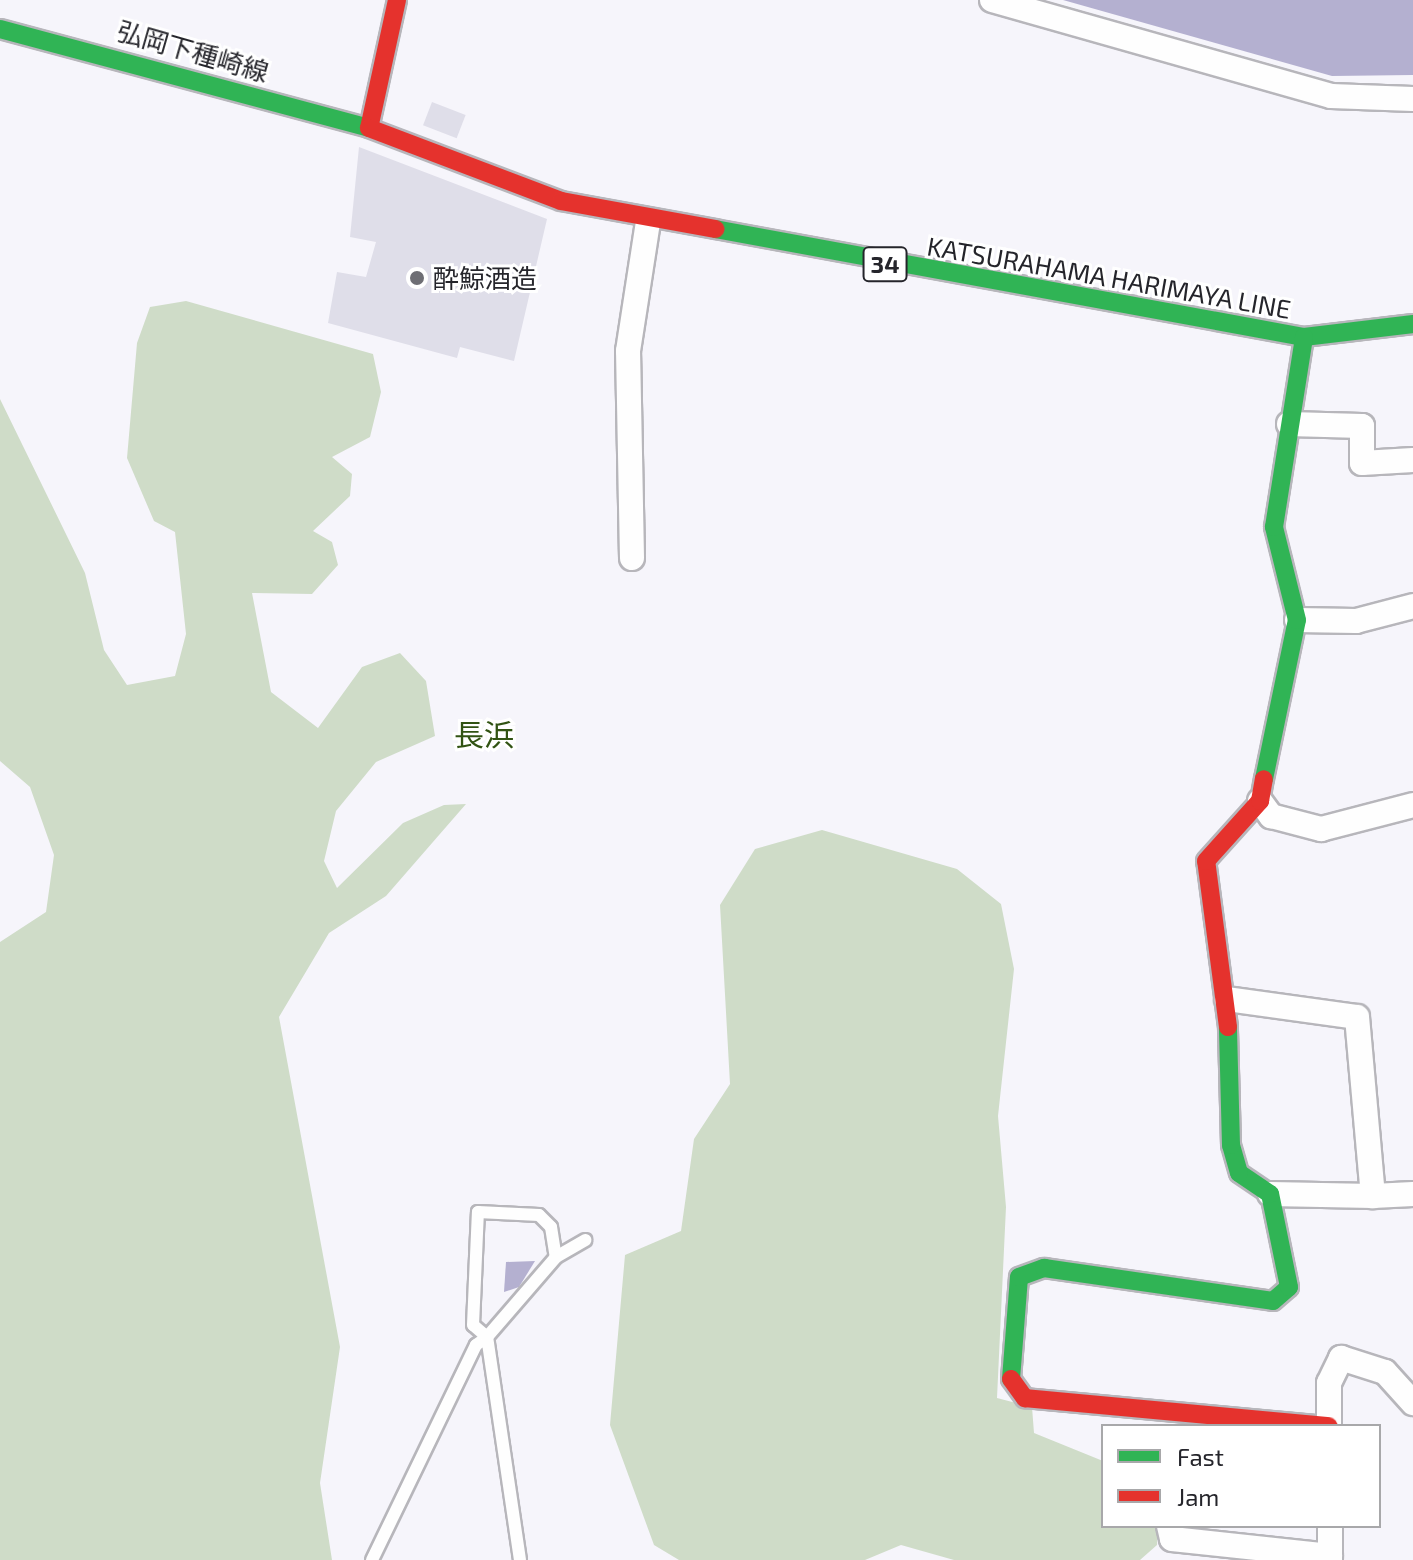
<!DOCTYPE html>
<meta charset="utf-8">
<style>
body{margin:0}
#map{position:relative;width:1413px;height:1560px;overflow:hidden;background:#f6f5fb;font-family:"Exo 2","Noto Sans JP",sans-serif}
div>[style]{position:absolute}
.forest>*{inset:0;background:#cfdcc8}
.water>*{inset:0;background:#b4b0d0}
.building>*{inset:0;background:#dfdee9;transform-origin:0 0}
.roads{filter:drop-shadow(2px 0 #b7b6bb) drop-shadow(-2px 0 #b7b6bb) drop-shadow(0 2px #b7b6bb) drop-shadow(0 -2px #b7b6bb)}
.lane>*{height:12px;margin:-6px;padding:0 6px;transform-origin:6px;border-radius:6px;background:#fefefe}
.street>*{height:24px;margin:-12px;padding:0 12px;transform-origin:12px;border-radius:12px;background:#fefefe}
.fast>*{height:18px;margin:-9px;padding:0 9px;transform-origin:9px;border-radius:9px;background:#30b455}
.jam>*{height:18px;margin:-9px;padding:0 9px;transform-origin:9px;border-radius:9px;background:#e5322d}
.dots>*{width:22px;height:22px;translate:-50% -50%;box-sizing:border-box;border:4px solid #fff;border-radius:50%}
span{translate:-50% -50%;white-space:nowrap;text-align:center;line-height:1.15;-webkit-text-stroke:6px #fff;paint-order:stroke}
.shield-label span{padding:2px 6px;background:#fff;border:2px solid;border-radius:6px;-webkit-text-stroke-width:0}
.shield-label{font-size:24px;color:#25252b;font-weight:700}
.street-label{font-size:26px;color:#25252b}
.poi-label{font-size:26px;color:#25252b}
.left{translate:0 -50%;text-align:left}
.quarter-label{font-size:30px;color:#315313}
.legend{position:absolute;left:1101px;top:1424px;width:280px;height:104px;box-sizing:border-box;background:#fff;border:2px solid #a8a8aa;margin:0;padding:10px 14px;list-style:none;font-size:24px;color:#25252b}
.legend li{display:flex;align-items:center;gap:16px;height:40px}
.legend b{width:40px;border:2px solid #a8a8aa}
</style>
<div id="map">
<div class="forest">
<i style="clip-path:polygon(186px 301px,373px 354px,381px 392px,370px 437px,332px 457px,352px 474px,350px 496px,313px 531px,332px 542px,338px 565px,312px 594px,252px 593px,271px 692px,318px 728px,362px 667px,400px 653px,426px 681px,435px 736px,376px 762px,336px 811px,324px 861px,337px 888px,403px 823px,444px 805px,466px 804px,386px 896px,329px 933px,279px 1017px,340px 1347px,320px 1483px,332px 1560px,0 1560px,0 942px,46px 912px,54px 855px,30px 787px,0 761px,0 399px,85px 573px,104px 650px,127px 685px,175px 676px,186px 634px,175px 532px,154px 521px,127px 458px,137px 343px,150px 307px)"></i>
<i style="clip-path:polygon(822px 830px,957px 869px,1001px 904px,1014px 969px,998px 1116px,1006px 1207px,997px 1398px,1032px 1407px,1034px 1433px,1103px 1461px,1103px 1526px,1158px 1526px,1157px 1545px,1140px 1560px,954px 1560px,901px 1545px,865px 1560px,679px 1560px,654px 1545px,610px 1425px,625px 1255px,681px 1231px,694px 1139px,730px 1084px,720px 905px,755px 849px)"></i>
</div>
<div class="water">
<i style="clip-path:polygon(1063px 0,1413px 0,1413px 75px,1332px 76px)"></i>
<i style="clip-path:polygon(535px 1261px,519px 1287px,504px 1292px,506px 1262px)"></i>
</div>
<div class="building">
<i style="left:432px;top:102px;width:36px;height:25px;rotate:21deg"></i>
<i style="clip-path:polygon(359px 147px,547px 219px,514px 361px,460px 347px,457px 358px,328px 323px,337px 272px,366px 277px,376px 242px,350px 237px)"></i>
</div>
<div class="roads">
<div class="lane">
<i style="left:372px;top:1560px;width:239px;rotate:-64.2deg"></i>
<i style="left:476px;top:1345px;width:14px;rotate:-36deg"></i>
<i style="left:487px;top:1337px;width:18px;rotate:-139deg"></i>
<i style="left:473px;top:1325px;width:113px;rotate:-87.5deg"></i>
<i style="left:478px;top:1212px;width:61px;rotate:2.8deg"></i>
<i style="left:539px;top:1215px;width:17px;rotate:45deg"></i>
<i style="left:551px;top:1227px;width:30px;rotate:81deg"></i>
<i style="left:520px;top:1560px;width:225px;rotate:-98.4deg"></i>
<i style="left:487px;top:1337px;width:106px;rotate:-49.2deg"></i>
<i style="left:556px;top:1257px;width:34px;rotate:-30deg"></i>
</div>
<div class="street">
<i style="left:992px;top:0;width:352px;rotate:15.8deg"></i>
<i style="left:1331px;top:96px;width:82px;rotate:2.1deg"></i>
<i style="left:1289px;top:424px;width:73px;rotate:1.6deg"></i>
<i style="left:1362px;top:426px;width:37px;rotate:90deg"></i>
<i style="left:1362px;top:463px;width:51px;rotate:-3.4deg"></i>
<i style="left:632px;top:558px;width:207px;rotate:-91.1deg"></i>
<i style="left:628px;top:351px;width:131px;rotate:-81.2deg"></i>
<i style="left:1297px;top:620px;width:59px;rotate:1deg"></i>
<i style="left:1356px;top:621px;width:59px;rotate:-14.7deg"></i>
<i style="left:1260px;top:801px;width:19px;rotate:54deg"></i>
<i style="left:1271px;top:816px;width:52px;rotate:14.6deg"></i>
<i style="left:1321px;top:829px;width:95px;rotate:-14.6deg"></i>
<i style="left:1227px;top:999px;width:131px;rotate:7.9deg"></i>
<i style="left:1357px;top:1017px;width:180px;rotate:84.9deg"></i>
<i style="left:1373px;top:1196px;width:103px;rotate:-178.9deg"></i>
<i style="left:1373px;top:1196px;width:40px;rotate:-2.9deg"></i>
<i style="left:1329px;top:1425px;width:42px;rotate:-90deg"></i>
<i style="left:1329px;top:1383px;width:28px;rotate:-64deg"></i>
<i style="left:1341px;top:1358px;width:46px;rotate:17.7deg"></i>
<i style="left:1385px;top:1372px;width:42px;rotate:47.9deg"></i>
<i style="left:1169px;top:1526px;width:13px;rotate:77deg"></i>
<i style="left:1172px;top:1539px;width:159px;rotate:6.1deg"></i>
<i style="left:1330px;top:1526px;width:34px;rotate:90deg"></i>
</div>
<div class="fast">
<i style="left:0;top:29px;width:382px;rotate:15deg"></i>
<i style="left:715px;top:229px;width:599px;rotate:10.39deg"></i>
<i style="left:1304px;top:337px;width:110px;rotate:-6.8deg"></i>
<i style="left:1264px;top:779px;width:162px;rotate:-78.3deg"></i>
<i style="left:1297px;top:620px;width:96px;rotate:-103.9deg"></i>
<i style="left:1274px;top:527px;width:192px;rotate:-81deg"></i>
<i style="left:1011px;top:1379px;width:102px;rotate:-85.5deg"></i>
<i style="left:1019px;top:1277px;width:27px;rotate:-20deg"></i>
<i style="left:1044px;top:1268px;width:231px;rotate:8.2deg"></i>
<i style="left:1273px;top:1301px;width:21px;rotate:-41deg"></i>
<i style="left:1289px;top:1287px;width:95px;rotate:-101.5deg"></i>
<i style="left:1270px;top:1194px;width:37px;rotate:-146deg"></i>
<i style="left:1239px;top:1173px;width:29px;rotate:-106deg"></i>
<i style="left:1231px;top:1145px;width:118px;rotate:-91.5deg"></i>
</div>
<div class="jam">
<i style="left:397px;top:0;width:131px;rotate:102.3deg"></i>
<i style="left:369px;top:128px;width:205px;rotate:20.8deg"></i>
<i style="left:561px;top:201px;width:157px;rotate:10.3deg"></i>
<i style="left:1228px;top:1027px;width:167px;rotate:-97.5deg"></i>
<i style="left:1206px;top:861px;width:81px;rotate:-48deg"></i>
<i style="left:1260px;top:801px;width:22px;rotate:-80deg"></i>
<i style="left:1011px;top:1379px;width:24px;rotate:54deg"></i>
<i style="left:1025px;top:1398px;width:305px;rotate:5.3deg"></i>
</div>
</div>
<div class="dots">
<i style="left:417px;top:278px;background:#6e6e74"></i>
</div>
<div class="shield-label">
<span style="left:885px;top:264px">34</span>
</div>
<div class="street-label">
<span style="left:193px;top:51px;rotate:16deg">弘岡下種崎線</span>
<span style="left:1109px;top:277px;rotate:10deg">KATSURAHAMA HARIMAYA LINE</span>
</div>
<div class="poi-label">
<span class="left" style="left:433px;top:278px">酔鯨酒造</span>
</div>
<div class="quarter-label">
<span style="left:484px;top:734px">長浜</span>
</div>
<ul class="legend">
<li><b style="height:10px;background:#30b455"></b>Fast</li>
<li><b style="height:10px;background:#e5322d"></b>Jam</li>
</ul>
</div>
